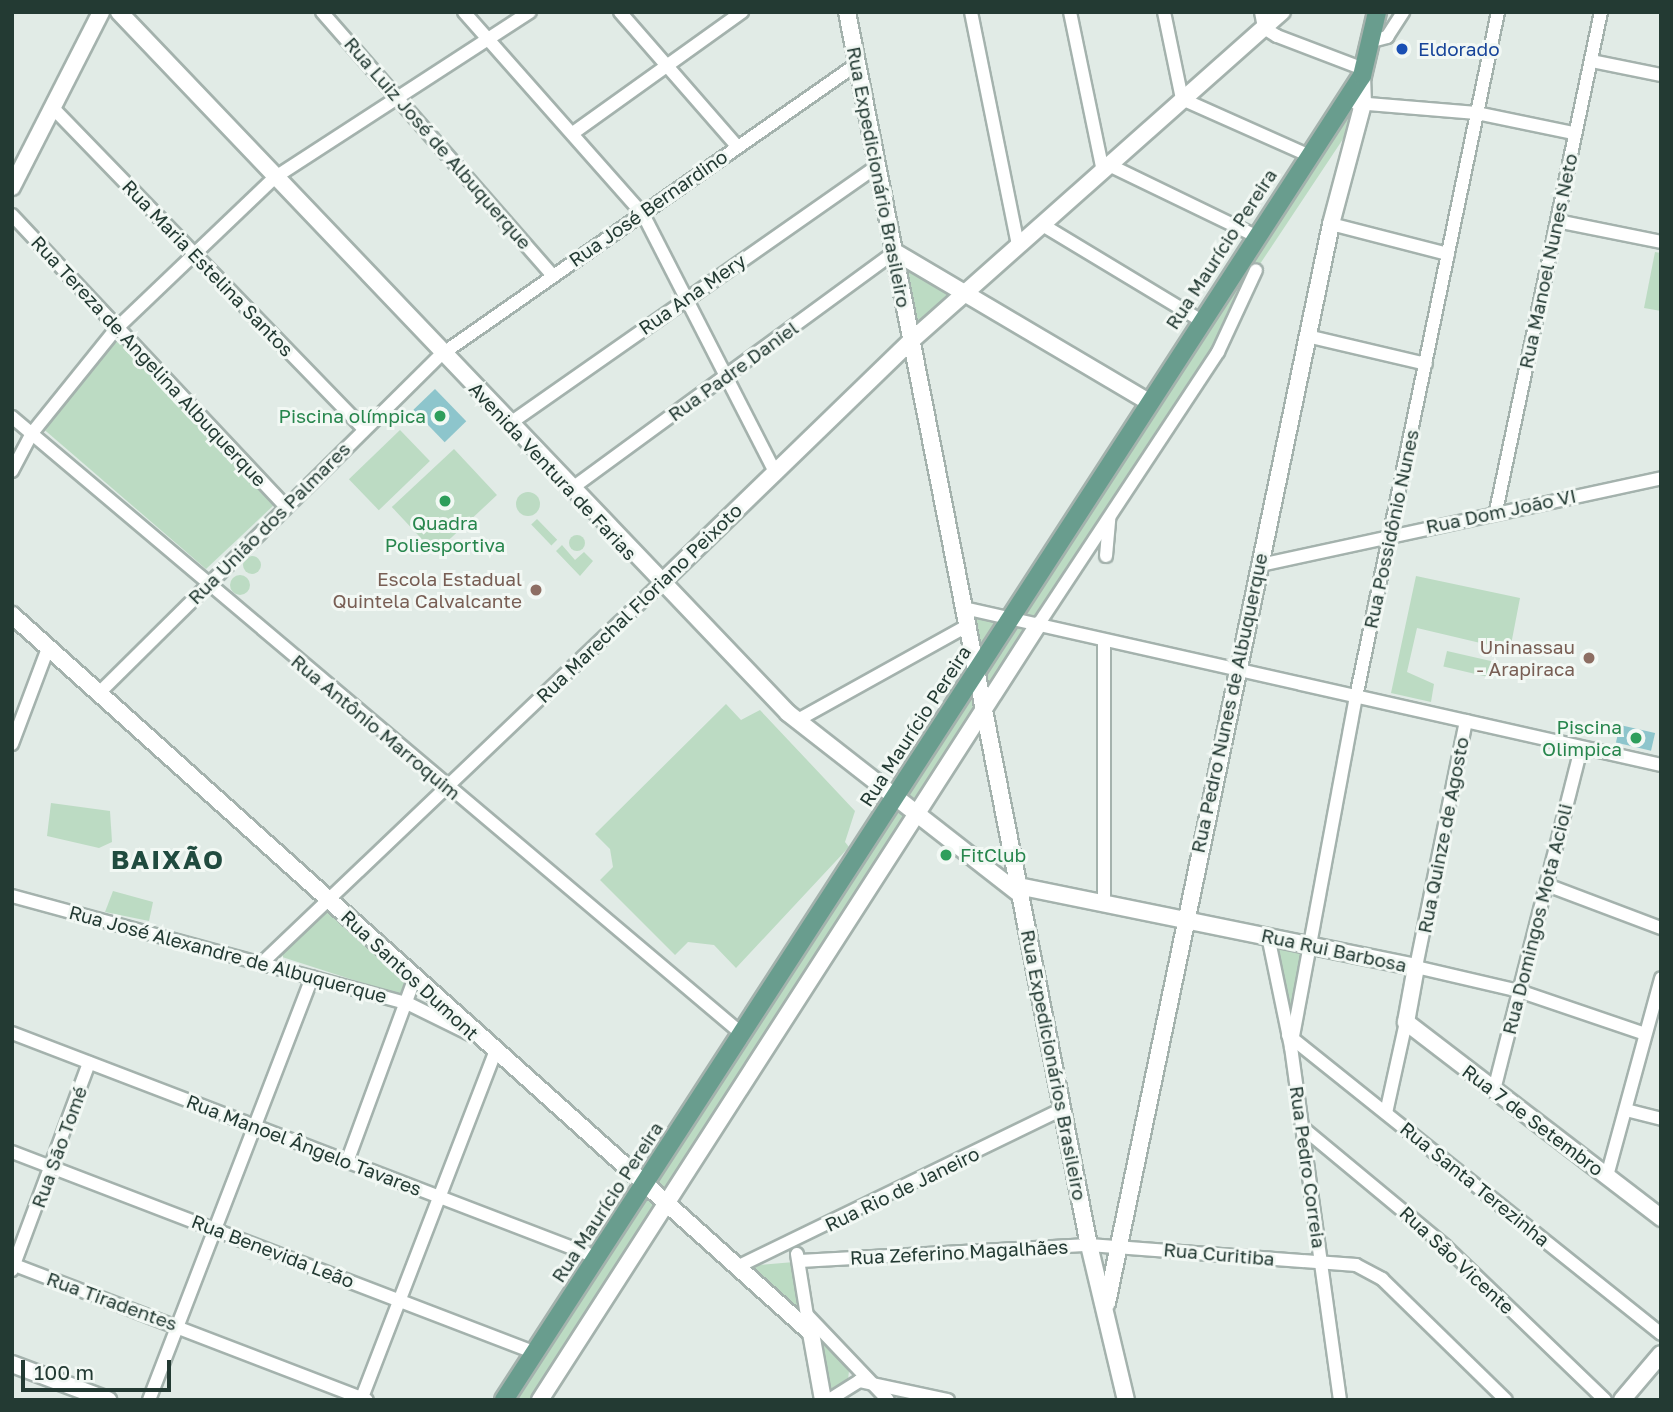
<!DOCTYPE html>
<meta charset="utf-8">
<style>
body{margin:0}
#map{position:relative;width:1673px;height:1412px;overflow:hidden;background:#e1ebe6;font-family:"Golos Text",sans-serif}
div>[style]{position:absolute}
.green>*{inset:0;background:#bcdbc3;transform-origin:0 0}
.round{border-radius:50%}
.water>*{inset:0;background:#8dc5cc;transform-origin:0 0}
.roads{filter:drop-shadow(2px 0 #a4b2ad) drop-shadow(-2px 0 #a4b2ad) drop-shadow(0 2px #a4b2ad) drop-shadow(0 -2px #a4b2ad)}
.street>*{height:12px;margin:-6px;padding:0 6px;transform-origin:6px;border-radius:6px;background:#fff}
.secondary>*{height:16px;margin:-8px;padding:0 8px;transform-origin:8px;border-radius:8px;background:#fff}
.primary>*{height:18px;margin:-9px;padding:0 9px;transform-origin:9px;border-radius:9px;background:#699d8e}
.dots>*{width:19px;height:19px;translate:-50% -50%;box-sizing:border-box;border:4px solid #f2f8f4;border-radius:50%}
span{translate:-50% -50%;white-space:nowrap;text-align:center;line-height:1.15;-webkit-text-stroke:6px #f2f8f4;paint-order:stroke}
.transit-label{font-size:19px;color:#164399}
.left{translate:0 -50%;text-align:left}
.street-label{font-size:19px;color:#233a33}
.leisure-label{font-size:19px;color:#27864d}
.right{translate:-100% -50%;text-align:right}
.education-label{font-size:19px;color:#785e54}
.district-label{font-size:26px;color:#204b3f;font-weight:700;letter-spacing:2px}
.frame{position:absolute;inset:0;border:14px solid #233a33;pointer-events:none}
.scale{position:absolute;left:21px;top:1360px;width:150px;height:32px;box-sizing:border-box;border:4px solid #233a33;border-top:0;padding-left:9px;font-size:21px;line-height:24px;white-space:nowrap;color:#233a33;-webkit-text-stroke:5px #f2f8f4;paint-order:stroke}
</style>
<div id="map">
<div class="green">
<i style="clip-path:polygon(1352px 103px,1347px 133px,1256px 270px,1218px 352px,540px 1400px,504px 1400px,976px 670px,964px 608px,1009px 618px)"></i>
<i style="clip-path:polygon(1655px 252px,1661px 253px,1661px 311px,1644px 308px)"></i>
<i style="clip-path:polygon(899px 259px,957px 290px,913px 329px)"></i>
<i style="clip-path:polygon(115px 338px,275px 504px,206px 569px,40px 426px)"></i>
<i style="left:400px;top:430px;width:43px;height:71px;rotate:46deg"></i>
<i style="left:454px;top:449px;width:63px;height:85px;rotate:47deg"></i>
<i class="round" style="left:516px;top:492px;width:24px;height:24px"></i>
<i style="left:537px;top:519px;width:29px;height:8px;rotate:46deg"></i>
<i class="round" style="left:569px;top:535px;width:16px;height:16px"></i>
<i style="clip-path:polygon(562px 545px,575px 560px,584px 552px,593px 561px,580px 576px,556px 551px)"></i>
<i class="round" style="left:243px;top:556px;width:18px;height:18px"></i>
<i class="round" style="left:230px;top:575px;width:20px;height:20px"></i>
<i style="clip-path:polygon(1416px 576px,1520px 598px,1510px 650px,1417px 628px,1407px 672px,1434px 684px,1431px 702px,1391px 693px)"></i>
<i style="left:1447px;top:651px;width:46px;height:16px;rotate:13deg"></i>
<i style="clip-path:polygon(726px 704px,741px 720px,760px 710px,855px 811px,845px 842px,849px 847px,736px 968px,714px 945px,688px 942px,675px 955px,600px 880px,613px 867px,610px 849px,595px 834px)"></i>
<i style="clip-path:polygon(51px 803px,110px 811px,112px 842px,99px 848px,47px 836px)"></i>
<i style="clip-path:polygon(113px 891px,153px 902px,149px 921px,105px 912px)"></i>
<i style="clip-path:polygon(326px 908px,409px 982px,403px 996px,279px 956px)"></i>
<i style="clip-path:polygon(1268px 936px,1308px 945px,1292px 1039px)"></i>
<i style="clip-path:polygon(794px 1262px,800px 1313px,746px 1266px)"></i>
<i style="clip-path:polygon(811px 1325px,849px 1371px,848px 1380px,826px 1395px)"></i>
</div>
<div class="water">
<i style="left:435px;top:389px;width:45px;height:30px;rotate:46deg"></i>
<i style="left:1620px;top:725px;width:36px;height:18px;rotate:13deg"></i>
</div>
<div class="roads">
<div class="street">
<i style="left:322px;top:12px;width:349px;rotate:48.8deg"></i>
<i style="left:464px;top:12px;width:270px;rotate:48.5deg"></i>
<i style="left:643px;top:214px;width:290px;rotate:62.9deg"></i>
<i style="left:620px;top:12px;width:178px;rotate:48.9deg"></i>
<i style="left:971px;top:12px;width:239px;rotate:78.6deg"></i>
<i style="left:1070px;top:12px;width:162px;rotate:78.3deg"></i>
<i style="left:1164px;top:12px;width:89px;rotate:78.3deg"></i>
<i style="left:1182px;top:99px;width:138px;rotate:24deg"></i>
<i style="left:1261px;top:12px;width:16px;rotate:79deg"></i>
<i style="left:1264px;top:28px;width:15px;rotate:32deg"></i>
<i style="left:1277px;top:36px;width:93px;rotate:20.8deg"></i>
<i style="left:1372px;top:41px;width:16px;rotate:-15deg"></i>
<i style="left:1387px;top:37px;width:30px;rotate:-57deg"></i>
<i style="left:1592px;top:61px;width:70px;rotate:11.5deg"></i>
<i style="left:1356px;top:103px;width:121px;rotate:4.7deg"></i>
<i style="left:1477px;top:113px;width:99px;rotate:11.7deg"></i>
<i style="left:52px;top:107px;width:448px;rotate:45.9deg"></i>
<i style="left:573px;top:133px;width:208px;rotate:-35.6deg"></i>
<i style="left:1109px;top:165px;width:161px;rotate:25.8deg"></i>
<i style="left:12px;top:215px;width:400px;rotate:46.8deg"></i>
<i style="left:1557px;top:221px;width:106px;rotate:11.4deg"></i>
<i style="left:1041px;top:224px;width:186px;rotate:31.1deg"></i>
<i style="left:1331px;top:224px;width:121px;rotate:14.4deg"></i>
<i style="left:1307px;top:336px;width:122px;rotate:13.2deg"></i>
<i style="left:12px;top:417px;width:956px;rotate:40.2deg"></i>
<i style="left:509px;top:424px;width:448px;rotate:-35deg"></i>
<i style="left:12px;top:471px;width:43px;rotate:-62.2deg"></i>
<i style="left:32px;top:433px;width:134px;rotate:-51.1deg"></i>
<i style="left:116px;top:329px;width:219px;rotate:-43.7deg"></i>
<i style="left:274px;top:178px;width:305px;rotate:-33deg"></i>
<i style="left:571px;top:489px;width:401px;rotate:-36.2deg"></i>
<i style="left:1496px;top:511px;width:510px;rotate:-78.12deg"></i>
<i style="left:1106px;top:556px;width:37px;rotate:-85deg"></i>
<i style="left:1260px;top:565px;width:410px;rotate:-12.2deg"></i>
<i style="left:964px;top:608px;width:714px;rotate:12.69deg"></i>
<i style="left:1038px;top:625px;width:327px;rotate:-56.6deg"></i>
<i style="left:1218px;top:352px;width:90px;rotate:-65.1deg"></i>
<i style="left:98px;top:694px;width:484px;rotate:-44.7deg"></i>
<i style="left:442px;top:354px;width:506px;rotate:-34.95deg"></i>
<i style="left:796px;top:721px;width:196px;rotate:-29.1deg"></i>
<i style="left:1466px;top:721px;width:251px;rotate:101.5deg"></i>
<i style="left:1416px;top:967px;width:106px;rotate:13.1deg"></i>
<i style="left:1519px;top:991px;width:133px;rotate:18.8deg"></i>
<i style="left:12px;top:744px;width:103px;rotate:-69.4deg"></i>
<i style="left:1547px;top:885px;width:122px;rotate:20.7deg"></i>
<i style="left:12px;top:896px;width:409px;rotate:15.2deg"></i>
<i style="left:407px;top:1003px;width:72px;rotate:26.2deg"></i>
<i style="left:1104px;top:903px;width:263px;rotate:-90deg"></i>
<i style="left:1268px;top:936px;width:113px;rotate:78.3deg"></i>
<i style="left:1291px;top:1047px;width:356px;rotate:82.1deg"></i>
<i style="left:263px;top:962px;width:548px;rotate:-43.6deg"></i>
<i style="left:12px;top:1033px;width:625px;rotate:20.98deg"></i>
<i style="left:1288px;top:1035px;width:478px;rotate:38.7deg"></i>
<i style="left:1291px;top:1047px;width:356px;rotate:-79.5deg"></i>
<i style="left:1356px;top:697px;width:700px;rotate:-78.29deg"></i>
<i style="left:1494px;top:1090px;width:353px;rotate:-75.7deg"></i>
<i style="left:1626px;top:1110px;width:36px;rotate:14deg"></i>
<i style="left:1386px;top:1113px;width:93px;rotate:-77.6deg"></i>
<i style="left:1303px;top:1128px;width:185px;rotate:39.7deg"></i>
<i style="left:1445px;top:1246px;width:222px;rotate:43.9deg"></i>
<i style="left:12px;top:1152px;width:558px;rotate:21deg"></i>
<i style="left:347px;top:1162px;width:197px;rotate:-69.8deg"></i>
<i style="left:1607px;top:1176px;width:205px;rotate:-74.7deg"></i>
<i style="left:797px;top:1254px;width:69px;rotate:80.8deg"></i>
<i style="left:800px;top:1261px;width:289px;rotate:-3.2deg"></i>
<i style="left:1089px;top:1245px;width:268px;rotate:4.3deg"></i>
<i style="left:1356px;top:1265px;width:30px;rotate:28deg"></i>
<i style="left:1382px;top:1279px;width:173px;rotate:44.3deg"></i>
<i style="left:12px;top:1264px;width:380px;rotate:21deg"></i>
<i style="left:739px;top:1266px;width:360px;rotate:-25.9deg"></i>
<i style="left:12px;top:1270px;width:221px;rotate:-69.6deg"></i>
<i style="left:807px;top:1315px;width:117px;rotate:46.4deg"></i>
<i style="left:149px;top:1400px;width:453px;rotate:-68.9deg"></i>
<i style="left:361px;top:1400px;width:372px;rotate:-68.9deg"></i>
<i style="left:829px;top:1400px;width:36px;rotate:-32deg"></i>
<i style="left:859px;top:1381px;width:91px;rotate:12.1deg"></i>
</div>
<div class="secondary">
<i style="left:119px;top:12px;width:969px;rotate:46.34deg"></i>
<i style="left:788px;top:713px;width:294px;rotate:38deg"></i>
<i style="left:847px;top:12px;width:1257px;rotate:78.9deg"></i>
<i style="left:1089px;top:1245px;width:159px;rotate:76.6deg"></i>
<i style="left:12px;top:187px;width:196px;rotate:-63deg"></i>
<i style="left:895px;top:252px;width:293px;rotate:30.6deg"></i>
<i style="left:660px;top:584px;width:349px;rotate:-44.1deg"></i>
<i style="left:911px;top:341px;width:496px;rotate:-41.6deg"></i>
<i style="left:12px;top:615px;width:1074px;rotate:41.94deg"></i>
<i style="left:811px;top:1333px;width:68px;rotate:79.8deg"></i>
<i style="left:1018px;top:886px;width:406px;rotate:11.5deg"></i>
<i style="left:1416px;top:967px;width:56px;rotate:100.3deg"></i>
<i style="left:1406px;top:1022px;width:322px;rotate:37.5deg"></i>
<i style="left:1107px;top:1303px;width:1102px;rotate:-78.27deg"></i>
<i style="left:1331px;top:224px;width:124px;rotate:-75.1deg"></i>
<i style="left:1363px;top:104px;width:28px;rotate:-92deg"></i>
<i style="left:12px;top:1364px;width:103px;rotate:20.6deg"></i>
<i style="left:540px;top:1400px;width:921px;rotate:-57.28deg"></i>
<i style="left:1622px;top:1400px;width:60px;rotate:-49.7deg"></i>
</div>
<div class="primary">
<i style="left:504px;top:1400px;width:1578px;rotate:-57.06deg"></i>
<i style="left:1362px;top:76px;width:66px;rotate:-76.8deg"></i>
</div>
</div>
<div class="dots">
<i style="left:1402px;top:49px;background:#1a4fb4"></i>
<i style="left:440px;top:416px;background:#2e9e5b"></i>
<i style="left:445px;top:501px;background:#2e9e5b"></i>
<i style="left:536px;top:590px;background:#8d6e63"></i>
<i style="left:1589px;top:658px;background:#8d6e63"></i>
<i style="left:1636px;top:738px;background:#2e9e5b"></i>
<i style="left:946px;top:855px;background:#2e9e5b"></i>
</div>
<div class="transit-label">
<span class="left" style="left:1418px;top:49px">Eldorado</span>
</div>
<div class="street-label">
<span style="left:438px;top:143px;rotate:49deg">Rua Luiz José de Albuquerque</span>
<span style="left:879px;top:177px;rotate:79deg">Rua Expedicionário Brasileiro</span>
<span style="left:648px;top:208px;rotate:-35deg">Rua José Bernardino</span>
<span style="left:1221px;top:249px;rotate:-57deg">Rua Maurício Pereira</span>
<span style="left:1548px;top:261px;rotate:-78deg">Rua Manoel Nunes Neto</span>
<span style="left:208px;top:268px;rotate:46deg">Rua Maria Estelina Santos</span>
<span style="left:692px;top:294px;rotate:-35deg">Rua Ana Mery</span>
<span style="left:149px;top:361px;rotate:47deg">Rua Tereza de Angelina Albuquerque</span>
<span style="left:733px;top:371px;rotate:-36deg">Rua Padre Daniel</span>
<span style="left:553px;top:471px;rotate:47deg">Avenida Ventura de Farias</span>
<span style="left:1501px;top:511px;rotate:-12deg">Rua Dom João VI</span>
<span style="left:269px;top:523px;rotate:-45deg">Rua União dos Palmares</span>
<span style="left:1391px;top:529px;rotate:-78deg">Rua Possidônio Nunes</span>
<span style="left:639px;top:603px;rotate:-44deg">Rua Marechal Floriano Peixoto</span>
<span style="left:1229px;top:703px;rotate:-78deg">Rua Pedro Nunes de Albuquerque</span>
<span style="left:915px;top:726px;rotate:-57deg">Rua Maurício Pereira</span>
<span style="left:376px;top:727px;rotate:40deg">Rua Antônio Marroquim</span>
<span style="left:1443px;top:835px;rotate:-79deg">Rua Quinze de Agosto</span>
<span style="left:1537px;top:919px;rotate:-76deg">Rua Domingos Mota Acioli</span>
<span style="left:1334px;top:950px;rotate:12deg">Rua Rui Barbosa</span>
<span style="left:228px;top:954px;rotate:15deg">Rua José Alexandre de Albuquerque</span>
<span style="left:410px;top:975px;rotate:43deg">Rua Santos Dumont</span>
<span style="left:1054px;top:1065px;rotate:79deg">Rua Expedicionários Brasileiro</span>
<span style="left:1533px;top:1120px;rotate:37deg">Rua 7 de Setembro</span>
<span style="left:304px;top:1145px;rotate:21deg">Rua Manoel Ângelo Tavares</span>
<span style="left:59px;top:1147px;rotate:-70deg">Rua São Tomé</span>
<span style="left:1308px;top:1167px;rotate:82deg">Rua Pedro Correia</span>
<span style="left:1475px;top:1184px;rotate:39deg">Rua Santa Terezinha</span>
<span style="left:902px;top:1189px;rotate:-26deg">Rua Rio de Janeiro</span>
<span style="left:607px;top:1202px;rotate:-57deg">Rua Maurício Pereira</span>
<span style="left:273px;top:1251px;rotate:21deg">Rua Benevida Leão</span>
<span style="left:959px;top:1252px;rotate:-3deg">Rua Zeferino Magalhães</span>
<span style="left:1219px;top:1254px;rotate:5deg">Rua Curitiba</span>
<span style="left:1457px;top:1260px;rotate:43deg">Rua São Vicente</span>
<span style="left:112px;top:1301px;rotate:20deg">Rua Tiradentes</span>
</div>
<div class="leisure-label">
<span class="right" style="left:426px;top:416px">Piscina olímpica</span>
<span style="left:445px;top:534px">Quadra<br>Poliesportiva</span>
<span class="right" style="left:1622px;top:738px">Piscina<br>Olimpica</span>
<span class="left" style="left:960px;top:855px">FitClub</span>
</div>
<div class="education-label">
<span class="right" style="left:522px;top:590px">Escola Estadual<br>Quintela Calvalcante</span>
<span class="right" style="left:1575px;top:658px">Uninassau<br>- Arapiraca</span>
</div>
<div class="district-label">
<span style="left:168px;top:860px">BAIXÃO</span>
</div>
<div class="frame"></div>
<div class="scale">100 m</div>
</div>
